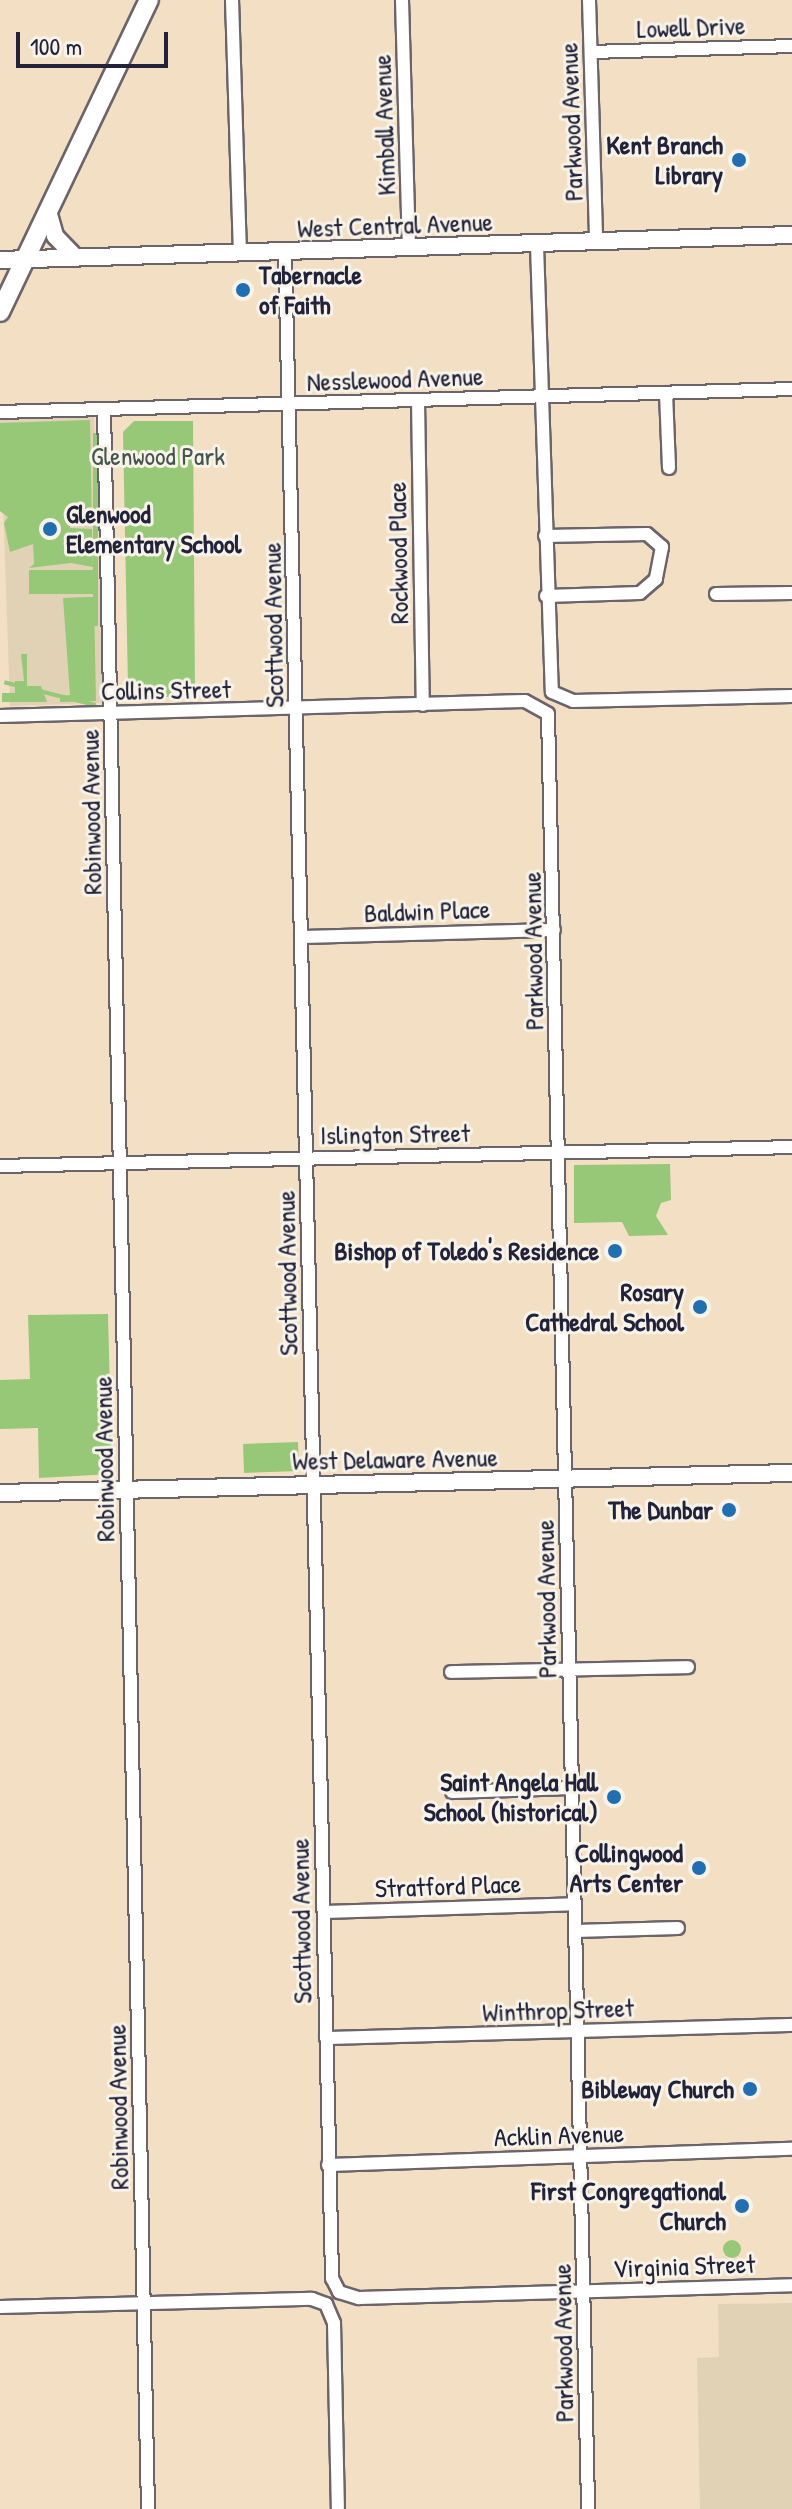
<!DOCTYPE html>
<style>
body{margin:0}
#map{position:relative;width:792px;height:2509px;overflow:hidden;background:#f3dfc3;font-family:"Patrick Hand",sans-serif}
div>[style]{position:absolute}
.built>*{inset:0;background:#e1d2b5;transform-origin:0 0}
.green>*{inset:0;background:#96c878;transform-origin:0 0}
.round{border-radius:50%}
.roads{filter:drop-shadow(2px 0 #6b646b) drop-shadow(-2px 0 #6b646b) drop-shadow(0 2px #6b646b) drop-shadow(0 -2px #6b646b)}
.street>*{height:12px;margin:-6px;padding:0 6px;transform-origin:6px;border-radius:6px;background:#fff}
.secondary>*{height:16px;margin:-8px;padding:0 8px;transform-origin:8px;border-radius:8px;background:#fff}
.primary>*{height:18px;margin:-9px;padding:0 9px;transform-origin:9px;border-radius:9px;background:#fff}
.dots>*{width:22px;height:22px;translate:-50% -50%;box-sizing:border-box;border:4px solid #f7f3e8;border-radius:50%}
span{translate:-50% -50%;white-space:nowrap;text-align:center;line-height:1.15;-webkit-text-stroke:6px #f7f3e8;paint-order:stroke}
.street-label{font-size:26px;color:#22223b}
.poi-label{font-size:26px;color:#22223b;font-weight:700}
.right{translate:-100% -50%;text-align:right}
.left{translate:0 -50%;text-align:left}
.park-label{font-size:26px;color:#45544d}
.scale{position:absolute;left:16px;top:32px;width:152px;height:36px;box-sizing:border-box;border:4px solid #22223b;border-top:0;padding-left:10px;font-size:24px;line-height:28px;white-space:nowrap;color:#22223b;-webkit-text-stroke:6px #f7f3e8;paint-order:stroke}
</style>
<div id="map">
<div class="built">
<i style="left:94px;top:415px;width:288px;height:94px;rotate:88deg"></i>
<i style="clip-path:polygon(792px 2303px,792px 2509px,700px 2509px,697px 2358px,719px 2357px,718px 2304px)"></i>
</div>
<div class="green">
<i style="clip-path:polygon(90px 420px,92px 523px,70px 523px,70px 528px,92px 529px,93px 567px,71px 563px,29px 568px,34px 564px,33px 544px,10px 552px,4px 523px,8px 517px,0 511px,0 423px)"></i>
<i style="clip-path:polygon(134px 421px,193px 421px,195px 697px,141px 697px,128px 686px,123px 432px)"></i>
<i style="left:93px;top:433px;width:5px;height:193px"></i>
<i style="left:93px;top:570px;width:24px;height:64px;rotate:90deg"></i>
<i style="clip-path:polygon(86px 597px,94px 597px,96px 701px,60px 702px,60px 696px,70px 695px,63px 598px)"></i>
<i style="clip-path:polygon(21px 654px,27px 654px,27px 686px,41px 686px,47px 702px,2px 702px,2px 693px,15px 693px,15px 681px,24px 681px)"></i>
<i style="left:96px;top:703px;width:4px;height:94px;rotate:104deg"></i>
<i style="clip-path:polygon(670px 1164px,671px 1200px,661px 1203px,656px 1216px,668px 1235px,629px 1236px,622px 1222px,574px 1223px,574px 1165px)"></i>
<i style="clip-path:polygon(108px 1314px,112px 1474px,39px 1478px,38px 1428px,0 1429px,0 1380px,30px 1379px,28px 1315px)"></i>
<i style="left:298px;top:1442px;width:29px;height:55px;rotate:88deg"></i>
<i class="round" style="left:723px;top:2240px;width:18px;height:18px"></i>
</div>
<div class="roads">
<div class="street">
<i style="left:232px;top:0;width:253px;rotate:88.2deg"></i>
<i style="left:402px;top:0;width:249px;rotate:88.4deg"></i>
<i style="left:589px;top:0;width:243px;rotate:88.3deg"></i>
<i style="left:591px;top:52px;width:201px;rotate:-1.7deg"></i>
<i style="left:537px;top:245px;width:447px;rotate:88.1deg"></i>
<i style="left:552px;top:692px;width:23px;rotate:23deg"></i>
<i style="left:573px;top:701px;width:219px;rotate:-1.3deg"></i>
<i style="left:285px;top:252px;width:2027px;rotate:88.67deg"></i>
<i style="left:332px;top:2278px;width:16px;rotate:63deg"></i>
<i style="left:339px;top:2292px;width:21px;rotate:17deg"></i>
<i style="left:359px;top:2298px;width:433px;rotate:-1.7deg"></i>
<i style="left:666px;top:393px;width:75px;rotate:87.7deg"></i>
<i style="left:418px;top:400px;width:305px;rotate:89.1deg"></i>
<i style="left:104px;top:409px;width:2100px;rotate:88.8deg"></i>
<i style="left:0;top:412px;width:792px;rotate:-1.66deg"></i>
<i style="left:545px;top:536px;width:102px;rotate:-1.1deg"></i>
<i style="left:647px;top:534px;width:20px;rotate:41deg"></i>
<i style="left:662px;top:547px;width:33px;rotate:101deg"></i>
<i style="left:656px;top:579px;width:21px;rotate:139deg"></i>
<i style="left:640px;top:593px;width:94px;rotate:178.2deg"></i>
<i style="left:716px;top:594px;width:76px;rotate:-0.8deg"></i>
<i style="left:0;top:716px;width:525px;rotate:-1.64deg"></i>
<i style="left:525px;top:701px;width:26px;rotate:29deg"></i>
<i style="left:548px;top:714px;width:1795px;rotate:88.72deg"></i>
<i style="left:301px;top:937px;width:253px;rotate:-1.6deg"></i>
<i style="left:0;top:1166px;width:792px;rotate:-1.37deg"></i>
<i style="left:451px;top:1672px;width:237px;rotate:-1.2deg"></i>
<i style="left:452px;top:1792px;width:120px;rotate:-1.9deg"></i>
<i style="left:324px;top:1912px;width:250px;rotate:-1.8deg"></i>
<i style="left:575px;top:1931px;width:103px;rotate:-1.7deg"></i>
<i style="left:326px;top:2038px;width:466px;rotate:-1.6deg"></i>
<i style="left:328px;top:2165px;width:464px;rotate:-2deg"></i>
<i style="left:0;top:2307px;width:312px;rotate:-1.5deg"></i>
<i style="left:312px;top:2299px;width:15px;rotate:20deg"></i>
<i style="left:326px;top:2304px;width:21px;rotate:67deg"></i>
<i style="left:334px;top:2323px;width:186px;rotate:88.8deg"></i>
</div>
<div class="secondary">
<i style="left:48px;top:211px;width:26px;rotate:74deg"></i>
<i style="left:55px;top:236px;width:30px;rotate:46deg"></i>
<i style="left:0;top:260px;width:792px;rotate:-1.81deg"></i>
<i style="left:0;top:1493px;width:792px;rotate:-1.45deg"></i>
</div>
<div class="primary">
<i style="left:0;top:312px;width:346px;rotate:-64.5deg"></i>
</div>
</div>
<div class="dots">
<i style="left:739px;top:160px;background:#1f6fb2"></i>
<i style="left:243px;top:290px;background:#1f6fb2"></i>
<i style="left:50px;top:529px;background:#1f6fb2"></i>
<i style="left:615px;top:1251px;background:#1f6fb2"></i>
<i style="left:700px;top:1307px;background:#1f6fb2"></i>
<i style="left:729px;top:1510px;background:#1f6fb2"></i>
<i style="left:614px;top:1797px;background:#1f6fb2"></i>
<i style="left:699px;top:1868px;background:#1f6fb2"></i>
<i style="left:750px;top:2089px;background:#1f6fb2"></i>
<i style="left:742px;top:2206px;background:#1f6fb2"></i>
</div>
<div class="street-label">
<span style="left:691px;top:27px;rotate:-2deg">Lowell Drive</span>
<span style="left:571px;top:122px;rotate:-92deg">Parkwood Avenue</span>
<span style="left:384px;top:125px;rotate:-92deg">Kimball Avenue</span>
<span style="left:395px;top:225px;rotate:-2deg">West Central Avenue</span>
<span style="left:395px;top:379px;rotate:-2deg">Nesslewood Avenue</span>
<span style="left:398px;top:553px;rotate:-91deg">Rockwood Place</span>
<span style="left:273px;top:625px;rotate:-91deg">Scottwood Avenue</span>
<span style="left:166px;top:690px;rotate:-1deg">Collins Street</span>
<span style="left:91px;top:812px;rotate:-91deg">Robinwood Avenue</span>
<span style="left:427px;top:911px;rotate:-2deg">Baldwin Place</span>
<span style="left:533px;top:951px;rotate:-91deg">Parkwood Avenue</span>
<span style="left:395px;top:1134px;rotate:-1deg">Islington Street</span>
<span style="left:287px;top:1273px;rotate:-91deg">Scottwood Avenue</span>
<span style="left:104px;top:1459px;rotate:-91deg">Robinwood Avenue</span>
<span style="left:395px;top:1459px;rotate:-1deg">West Delaware Avenue</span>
<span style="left:546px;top:1599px;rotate:-91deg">Parkwood Avenue</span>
<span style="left:448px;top:1886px;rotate:-2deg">Stratford Place</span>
<span style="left:301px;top:1921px;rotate:-91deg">Scottwood Avenue</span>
<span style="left:558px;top:2010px;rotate:-2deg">Winthrop Street</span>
<span style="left:118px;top:2107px;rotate:-91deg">Robinwood Avenue</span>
<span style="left:559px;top:2135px;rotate:-2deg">Acklin Avenue</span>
<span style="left:684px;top:2266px;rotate:-2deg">Virginia Street</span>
<span style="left:563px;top:2343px;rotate:-91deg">Parkwood Avenue</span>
</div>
<div class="poi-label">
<span class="right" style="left:723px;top:160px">Kent Branch<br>Library</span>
<span class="left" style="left:259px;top:290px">Tabernacle<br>of Faith</span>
<span class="left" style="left:66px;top:529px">Glenwood<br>Elementary School</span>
<span class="right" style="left:599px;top:1251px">Bishop of Toledo's Residence</span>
<span class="right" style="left:684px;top:1307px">Rosary<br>Cathedral School</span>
<span class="right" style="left:713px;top:1510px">The Dunbar</span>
<span class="right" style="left:598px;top:1797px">Saint Angela Hall<br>School (historical)</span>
<span class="right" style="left:683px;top:1868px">Collingwood<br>Arts Center</span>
<span class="right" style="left:734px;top:2089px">Bibleway Church</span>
<span class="right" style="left:726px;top:2206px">First Congregational<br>Church</span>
</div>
<div class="park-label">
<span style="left:158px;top:456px">Glenwood Park</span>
</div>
<div class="scale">100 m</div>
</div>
